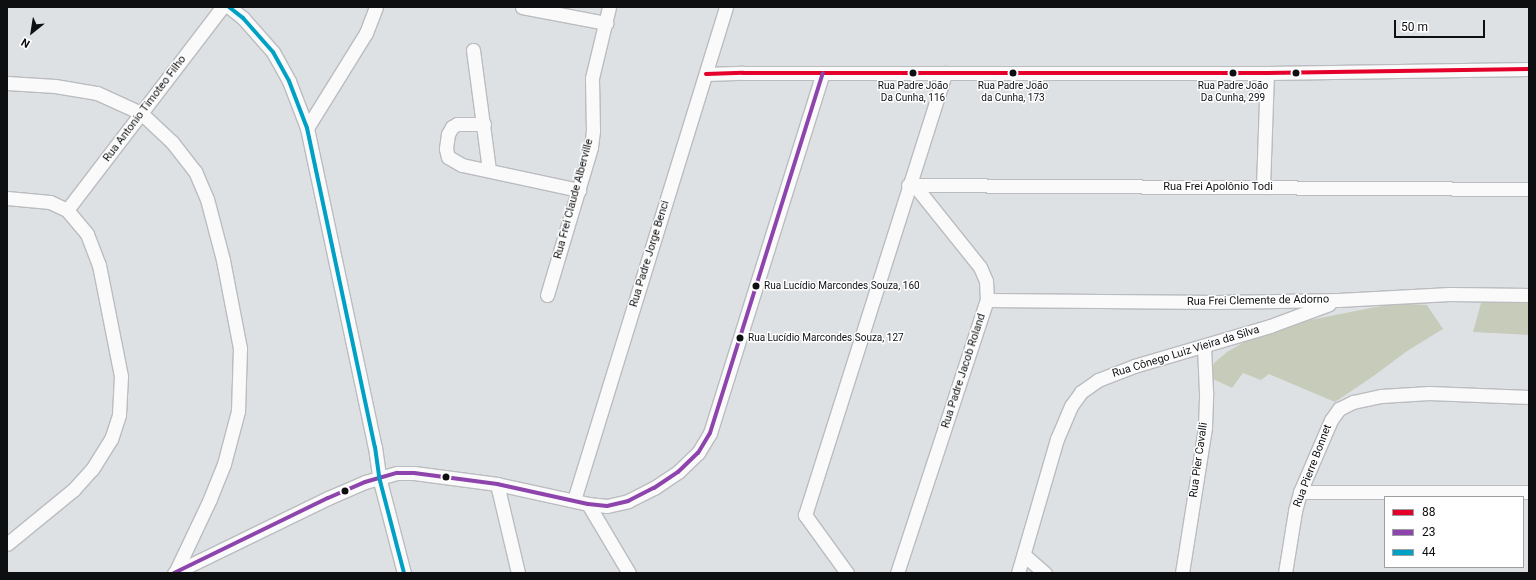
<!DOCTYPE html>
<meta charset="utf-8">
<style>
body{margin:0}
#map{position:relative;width:1536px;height:580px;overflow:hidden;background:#dee1e4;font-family:Roboto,sans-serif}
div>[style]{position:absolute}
.green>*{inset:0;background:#c7cbb9}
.roads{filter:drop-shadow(1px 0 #babcbf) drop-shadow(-1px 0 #babcbf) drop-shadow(0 1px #babcbf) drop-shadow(0 -1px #babcbf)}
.minor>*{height:13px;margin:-6.5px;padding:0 6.5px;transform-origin:6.5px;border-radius:6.5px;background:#fafafb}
.bus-1>*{height:4px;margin:-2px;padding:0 2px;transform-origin:2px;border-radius:2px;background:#e4002b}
.bus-2>*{height:4px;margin:-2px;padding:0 2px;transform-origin:2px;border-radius:2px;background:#8e44ad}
.bus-3>*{height:4px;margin:-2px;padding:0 2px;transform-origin:2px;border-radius:2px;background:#01a1c5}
.dots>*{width:11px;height:11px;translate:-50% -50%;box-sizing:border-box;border:2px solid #fff;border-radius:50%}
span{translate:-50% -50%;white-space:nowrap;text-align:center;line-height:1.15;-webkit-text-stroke:3px #fff;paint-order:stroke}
.bus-label{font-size:10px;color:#0d0f11}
.left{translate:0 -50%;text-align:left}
.street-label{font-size:11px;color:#0d0f11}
.frame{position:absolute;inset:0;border:8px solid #0d0f11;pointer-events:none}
.legend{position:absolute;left:1384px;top:496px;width:140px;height:72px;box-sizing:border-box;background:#fff;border:1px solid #9e9fa0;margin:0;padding:5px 7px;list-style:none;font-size:12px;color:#0d0f11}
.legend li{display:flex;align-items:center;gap:8px;height:20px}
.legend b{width:20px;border:1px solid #9e9fa0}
.north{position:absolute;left:12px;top:12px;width:40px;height:40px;-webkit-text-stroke:3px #fff;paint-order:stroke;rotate:210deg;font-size:11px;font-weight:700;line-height:16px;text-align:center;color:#0d0f11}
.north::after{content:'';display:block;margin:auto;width:14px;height:18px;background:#0d0f11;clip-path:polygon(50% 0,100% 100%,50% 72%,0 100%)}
.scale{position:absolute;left:1394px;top:20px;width:91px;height:18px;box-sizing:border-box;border:2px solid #0d0f11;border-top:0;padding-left:5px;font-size:12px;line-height:14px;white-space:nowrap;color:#0d0f11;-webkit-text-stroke:3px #fff;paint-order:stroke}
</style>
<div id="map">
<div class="green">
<i style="clip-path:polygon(1396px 303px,1427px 305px,1443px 329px,1407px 351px,1375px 375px,1335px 402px,1269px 374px,1261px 380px,1243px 373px,1232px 388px,1209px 377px,1214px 363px,1227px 352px,1246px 341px,1290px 324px)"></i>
<i style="clip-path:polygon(1481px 303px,1529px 303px,1529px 335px,1473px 332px)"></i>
</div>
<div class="roads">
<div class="minor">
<i style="left:229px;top:7px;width:18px;rotate:38deg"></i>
<i style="left:243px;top:18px;width:45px;rotate:48.6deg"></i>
<i style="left:273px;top:52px;width:33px;rotate:61deg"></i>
<i style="left:289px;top:81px;width:50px;rotate:69deg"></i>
<i style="left:307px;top:128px;width:326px;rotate:78deg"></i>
<i style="left:375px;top:447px;width:30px;rotate:82deg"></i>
<i style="left:379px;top:477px;width:99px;rotate:75.4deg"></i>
<i style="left:522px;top:7px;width:86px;rotate:10.8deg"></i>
<i style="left:473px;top:50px;width:121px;rotate:82.4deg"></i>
<i style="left:706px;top:74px;width:37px;rotate:-2deg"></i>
<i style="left:743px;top:73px;width:524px"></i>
<i style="left:1267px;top:73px;width:262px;rotate:-0.9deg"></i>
<i style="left:7px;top:83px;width:48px;rotate:3.6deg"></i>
<i style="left:55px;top:86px;width:43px;rotate:9.5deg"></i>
<i style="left:97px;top:93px;width:48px;rotate:24.4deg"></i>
<i style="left:141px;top:113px;width:42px;rotate:43.1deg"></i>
<i style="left:172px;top:142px;width:37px;rotate:52deg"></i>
<i style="left:195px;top:171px;width:30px;rotate:67deg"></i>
<i style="left:207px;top:199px;width:63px;rotate:75.3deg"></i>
<i style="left:223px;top:260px;width:90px;rotate:79.1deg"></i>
<i style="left:240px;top:348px;width:63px;rotate:91.8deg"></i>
<i style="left:238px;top:411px;width:55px;rotate:104.8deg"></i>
<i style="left:224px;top:464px;width:38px;rotate:112deg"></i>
<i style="left:210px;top:499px;width:82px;rotate:115.3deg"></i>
<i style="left:484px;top:124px;width:27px;rotate:180deg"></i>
<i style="left:457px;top:124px;width:6px;rotate:149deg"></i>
<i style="left:452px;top:127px;width:8px;rotate:120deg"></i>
<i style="left:448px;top:134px;width:15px;rotate:98deg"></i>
<i style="left:446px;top:149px;width:8px;rotate:76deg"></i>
<i style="left:448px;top:157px;width:16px;rotate:30deg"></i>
<i style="left:462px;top:165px;width:120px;rotate:12.1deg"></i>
<i style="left:307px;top:128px;width:112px;rotate:-58.2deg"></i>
<i style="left:366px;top:33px;width:28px;rotate:-69deg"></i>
<i style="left:908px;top:185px;width:621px;rotate:0.37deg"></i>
<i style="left:1263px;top:187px;width:114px;rotate:-88deg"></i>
<i style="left:7px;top:198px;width:43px;rotate:5.3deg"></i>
<i style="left:50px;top:202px;width:19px;rotate:25deg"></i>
<i style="left:67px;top:210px;width:31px;rotate:50deg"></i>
<i style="left:87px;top:234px;width:33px;rotate:69deg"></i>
<i style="left:99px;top:265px;width:113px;rotate:78.8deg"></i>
<i style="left:121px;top:376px;width:39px;rotate:93deg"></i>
<i style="left:119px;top:415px;width:25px;rotate:108deg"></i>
<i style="left:111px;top:439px;width:36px;rotate:122deg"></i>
<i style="left:92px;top:469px;width:28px;rotate:132deg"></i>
<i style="left:73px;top:490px;width:85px;rotate:140.7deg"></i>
<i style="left:67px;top:210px;width:255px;rotate:-52.6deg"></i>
<i style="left:547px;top:295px;width:154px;rotate:-73.4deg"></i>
<i style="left:591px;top:147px;width:16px;rotate:-83deg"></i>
<i style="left:593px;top:131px;width:53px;rotate:-91.1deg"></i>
<i style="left:592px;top:78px;width:73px;rotate:-76.5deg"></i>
<i style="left:987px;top:300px;width:229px;rotate:0.5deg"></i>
<i style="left:1216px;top:302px;width:122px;rotate:-0.9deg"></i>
<i style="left:1338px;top:300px;width:112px;rotate:-3.1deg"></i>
<i style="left:1450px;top:294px;width:79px;rotate:0.7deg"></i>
<i style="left:497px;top:484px;width:91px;rotate:76.7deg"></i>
<i style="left:1300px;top:492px;width:229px"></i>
<i style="left:574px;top:500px;width:516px;rotate:-72.86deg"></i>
<i style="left:588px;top:504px;width:80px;rotate:59.3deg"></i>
<i style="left:1024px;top:555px;width:28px;rotate:41deg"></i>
<i style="left:174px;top:573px;width:171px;rotate:-26deg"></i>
<i style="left:328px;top:498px;width:40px;rotate:-23.4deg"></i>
<i style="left:365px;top:482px;width:33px;rotate:-16deg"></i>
<i style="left:397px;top:473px;width:17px"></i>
<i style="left:414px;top:473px;width:84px;rotate:7.5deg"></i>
<i style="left:497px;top:484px;width:93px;rotate:12.4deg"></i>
<i style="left:588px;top:504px;width:19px;rotate:6deg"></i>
<i style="left:607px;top:506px;width:22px;rotate:-13deg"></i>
<i style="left:628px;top:501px;width:29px;rotate:-27deg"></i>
<i style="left:654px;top:488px;width:29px;rotate:-34deg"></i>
<i style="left:678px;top:472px;width:28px;rotate:-44deg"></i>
<i style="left:698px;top:453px;width:23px;rotate:-59deg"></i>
<i style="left:710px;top:433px;width:377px;rotate:-72.6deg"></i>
<i style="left:847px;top:573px;width:72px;rotate:-125.9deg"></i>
<i style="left:805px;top:515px;width:464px;rotate:-72.4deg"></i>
<i style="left:897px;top:573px;width:287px;rotate:-71.8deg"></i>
<i style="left:987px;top:300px;width:19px;rotate:-93deg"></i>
<i style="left:986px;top:281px;width:15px;rotate:-113deg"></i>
<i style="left:980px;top:267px;width:104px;rotate:-128.7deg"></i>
<i style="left:1018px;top:573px;width:140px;rotate:-73.8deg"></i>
<i style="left:1057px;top:439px;width:36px;rotate:-67deg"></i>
<i style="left:1071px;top:406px;width:17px;rotate:-54deg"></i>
<i style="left:1081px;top:392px;width:21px;rotate:-35deg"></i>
<i style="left:1098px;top:380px;width:39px;rotate:-21deg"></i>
<i style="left:1134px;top:366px;width:142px;rotate:-16.4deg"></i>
<i style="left:1270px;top:326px;width:63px;rotate:-20.4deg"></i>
<i style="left:1182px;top:573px;width:148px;rotate:-81deg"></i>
<i style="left:1205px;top:427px;width:35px;rotate:-88deg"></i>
<i style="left:1206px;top:392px;width:46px;rotate:-92.5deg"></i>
<i style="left:1285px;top:573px;width:63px;rotate:-80.8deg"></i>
<i style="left:1295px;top:511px;width:20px;rotate:-75deg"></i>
<i style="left:1300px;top:492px;width:78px;rotate:-66.7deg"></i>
<i style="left:1331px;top:420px;width:14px;rotate:-54deg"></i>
<i style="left:1339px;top:409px;width:16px;rotate:-27deg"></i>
<i style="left:1353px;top:402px;width:29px;rotate:-12deg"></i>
<i style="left:1381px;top:396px;width:48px;rotate:-3.6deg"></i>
<i style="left:1429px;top:393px;width:100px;rotate:2.3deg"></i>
</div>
</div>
<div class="bus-1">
<i style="left:706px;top:74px;width:37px;rotate:-2deg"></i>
<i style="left:743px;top:73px;width:524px"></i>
<i style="left:1267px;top:73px;width:262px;rotate:-0.9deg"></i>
</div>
<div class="bus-2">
<i style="left:174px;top:573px;width:171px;rotate:-26deg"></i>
<i style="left:328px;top:498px;width:40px;rotate:-23.4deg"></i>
<i style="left:365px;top:482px;width:33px;rotate:-16deg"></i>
<i style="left:397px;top:473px;width:17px"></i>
<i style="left:414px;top:473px;width:84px;rotate:7.5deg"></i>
<i style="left:497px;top:484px;width:93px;rotate:12.4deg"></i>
<i style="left:588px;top:504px;width:19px;rotate:6deg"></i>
<i style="left:607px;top:506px;width:22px;rotate:-13deg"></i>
<i style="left:628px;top:501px;width:29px;rotate:-27deg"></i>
<i style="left:654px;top:488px;width:29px;rotate:-34deg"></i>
<i style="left:678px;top:472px;width:28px;rotate:-44deg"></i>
<i style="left:698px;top:453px;width:23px;rotate:-59deg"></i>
<i style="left:710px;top:433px;width:377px;rotate:-72.6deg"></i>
</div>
<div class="bus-3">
<i style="left:229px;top:7px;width:18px;rotate:38deg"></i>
<i style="left:243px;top:18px;width:45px;rotate:48.6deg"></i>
<i style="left:273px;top:52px;width:33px;rotate:61deg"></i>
<i style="left:289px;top:81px;width:50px;rotate:69deg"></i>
<i style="left:307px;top:128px;width:326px;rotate:78deg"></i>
<i style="left:375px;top:447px;width:30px;rotate:82deg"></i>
<i style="left:379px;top:477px;width:99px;rotate:75.4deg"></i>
</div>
<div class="dots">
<i style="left:913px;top:73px;background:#0d0f11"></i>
<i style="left:1013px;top:73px;background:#0d0f11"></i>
<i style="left:1233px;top:73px;background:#0d0f11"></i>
<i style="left:1296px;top:73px;background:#0d0f11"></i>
<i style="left:756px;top:286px;background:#0d0f11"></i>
<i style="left:740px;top:338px;background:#0d0f11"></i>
<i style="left:446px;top:477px;background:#0d0f11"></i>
<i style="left:345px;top:491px;background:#0d0f11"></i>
</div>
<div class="bus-label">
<span style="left:913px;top:91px">Rua Padre João<br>Da Cunha, 116</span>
<span style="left:1013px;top:91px">Rua Padre João<br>da Cunha, 173</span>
<span style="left:1233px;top:91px">Rua Padre João<br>Da Cunha, 299</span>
<span class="left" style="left:764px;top:286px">Rua Lucídio Marcondes Souza, 160</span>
<span class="left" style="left:748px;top:338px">Rua Lucídio Marcondes Souza, 127</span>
</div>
<div class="street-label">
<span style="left:145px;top:109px;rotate:-53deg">Rua Antonio Timoteo Filho</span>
<span style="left:1218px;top:187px">Rua Frei Apolônio Todi</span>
<span style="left:574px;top:199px;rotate:-75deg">Rua Frei Claude Alberville</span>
<span style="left:650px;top:254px;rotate:-73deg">Rua Padre Jorge Benci</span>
<span style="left:1258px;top:301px;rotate:-1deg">Rua Frei Clemente de Adorno</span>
<span style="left:1186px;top:352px;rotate:-17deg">Rua Cônego Luiz Vieira da Silva</span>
<span style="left:964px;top:371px;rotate:-72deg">Rua Padre Jacob Roland</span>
<span style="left:1199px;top:460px;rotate:-82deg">Rua Pier Cavalli</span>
<span style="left:1313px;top:466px;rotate:-69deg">Rua Pierre Bonnet</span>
</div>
<div class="frame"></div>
<ul class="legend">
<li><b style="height:5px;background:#e4002b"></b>88</li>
<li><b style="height:5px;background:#8e44ad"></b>23</li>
<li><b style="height:5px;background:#01a1c5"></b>44</li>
</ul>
<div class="north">N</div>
<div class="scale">50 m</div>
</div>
